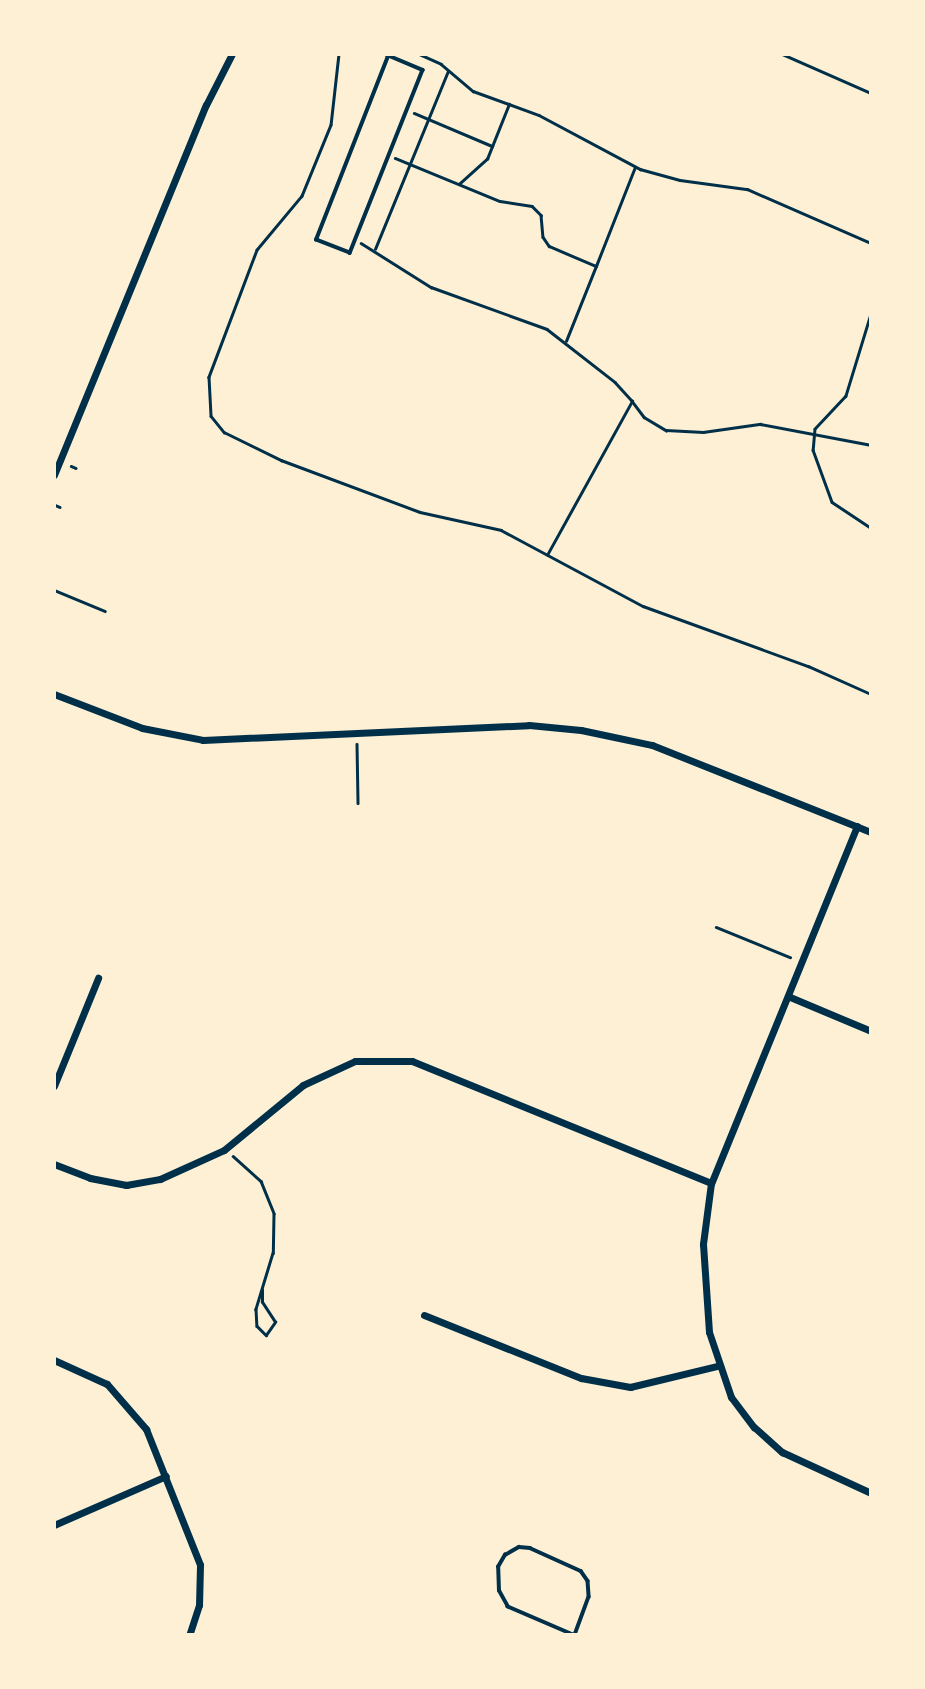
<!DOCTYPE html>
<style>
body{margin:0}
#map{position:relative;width:925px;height:1689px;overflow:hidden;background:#fdf0d5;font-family:"Roboto Condensed",sans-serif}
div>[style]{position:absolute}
.path>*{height:2.5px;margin:-1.25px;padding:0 1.25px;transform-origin:1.25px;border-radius:1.25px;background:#003049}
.service>*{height:3.5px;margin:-1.75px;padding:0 1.75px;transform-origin:1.75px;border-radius:1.75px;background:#003049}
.minor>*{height:7px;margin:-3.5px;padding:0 3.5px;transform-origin:3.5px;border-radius:3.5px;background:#003049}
span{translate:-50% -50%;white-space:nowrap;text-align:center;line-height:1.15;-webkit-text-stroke:6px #fdf0d5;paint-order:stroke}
.frame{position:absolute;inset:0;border:56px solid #fdf0d5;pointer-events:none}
</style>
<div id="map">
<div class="path">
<i style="left:339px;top:54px;width:71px;rotate:96.4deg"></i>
<i style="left:331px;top:125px;width:77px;rotate:112.2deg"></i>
<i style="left:302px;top:196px;width:70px;rotate:129.8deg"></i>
<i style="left:257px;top:250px;width:136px;rotate:110.7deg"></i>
<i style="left:209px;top:377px;width:39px;rotate:87deg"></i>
<i style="left:211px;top:416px;width:21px;rotate:51deg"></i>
<i style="left:224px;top:432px;width:64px;rotate:26.2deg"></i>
<i style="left:281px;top:460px;width:148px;rotate:20.5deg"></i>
<i style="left:420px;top:512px;width:83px;rotate:12.5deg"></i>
<i style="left:501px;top:530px;width:161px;rotate:28.2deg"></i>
<i style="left:643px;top:606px;width:176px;rotate:20deg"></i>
<i style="left:808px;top:666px;width:69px;rotate:24deg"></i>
<i style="left:419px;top:54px;width:24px;rotate:24deg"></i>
<i style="left:441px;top:64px;width:42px;rotate:40.2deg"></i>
<i style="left:473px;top:91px;width:70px;rotate:20deg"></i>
<i style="left:539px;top:115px;width:115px;rotate:28.1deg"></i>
<i style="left:640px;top:169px;width:41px;rotate:15.4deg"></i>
<i style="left:680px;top:180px;width:68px;rotate:7.7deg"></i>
<i style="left:747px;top:189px;width:135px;rotate:23.5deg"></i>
<i style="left:782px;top:54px;width:97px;rotate:23.7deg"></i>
<i style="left:414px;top:113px;width:85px;rotate:22.9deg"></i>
<i style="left:395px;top:158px;width:113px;rotate:22.3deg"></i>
<i style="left:500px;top:201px;width:32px;rotate:9deg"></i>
<i style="left:532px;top:206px;width:13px;rotate:45deg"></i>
<i style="left:541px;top:215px;width:22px;rotate:85deg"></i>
<i style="left:543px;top:237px;width:11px;rotate:56deg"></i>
<i style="left:549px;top:246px;width:51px;rotate:23.1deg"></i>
<i style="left:596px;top:266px;width:106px;rotate:-68.5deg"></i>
<i style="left:459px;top:184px;width:38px;rotate:-42deg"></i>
<i style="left:487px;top:159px;width:59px;rotate:-68.2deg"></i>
<i style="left:361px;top:243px;width:83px;rotate:32.2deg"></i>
<i style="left:431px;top:287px;width:123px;rotate:19.9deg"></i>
<i style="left:547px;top:329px;width:86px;rotate:37.9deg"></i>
<i style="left:615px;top:382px;width:25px;rotate:48deg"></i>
<i style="left:375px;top:249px;width:192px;rotate:-67.7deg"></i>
<i style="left:871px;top:314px;width:86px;rotate:107deg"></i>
<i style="left:846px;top:396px;width:45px;rotate:133.2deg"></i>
<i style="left:815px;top:429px;width:21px;rotate:95deg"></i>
<i style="left:813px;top:450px;width:55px;rotate:69.9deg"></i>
<i style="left:832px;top:502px;width:47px;rotate:33.7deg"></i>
<i style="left:566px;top:341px;width:81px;rotate:-68.2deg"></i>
<i style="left:71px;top:466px;width:5px;rotate:22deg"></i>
<i style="left:55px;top:505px;width:5px;rotate:22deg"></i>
<i style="left:547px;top:555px;width:176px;rotate:-61.1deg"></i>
<i style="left:632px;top:401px;width:20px;rotate:53deg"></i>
<i style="left:644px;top:417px;width:26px;rotate:31deg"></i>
<i style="left:666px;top:430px;width:37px;rotate:3deg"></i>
<i style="left:703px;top:432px;width:58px;rotate:-8deg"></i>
<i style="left:760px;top:424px;width:113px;rotate:10.7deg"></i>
<i style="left:54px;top:590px;width:55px;rotate:22.4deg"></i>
<i style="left:357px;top:744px;width:59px;rotate:89deg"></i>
<i style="left:716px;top:927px;width:80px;rotate:22.1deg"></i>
<i style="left:233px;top:1156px;width:38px;rotate:42deg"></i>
<i style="left:261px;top:1181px;width:35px;rotate:68deg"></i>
<i style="left:274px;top:1214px;width:39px;rotate:91deg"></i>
<i style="left:273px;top:1253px;width:59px;rotate:106.9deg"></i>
<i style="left:256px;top:1309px;width:17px;rotate:87deg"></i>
<i style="left:257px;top:1326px;width:13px;rotate:45deg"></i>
<i style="left:266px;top:1335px;width:16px;rotate:-55deg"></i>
<i style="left:275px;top:1322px;width:24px;rotate:-123deg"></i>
<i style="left:262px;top:1302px;width:12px;rotate:-90deg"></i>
</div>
<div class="service">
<i style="left:385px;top:54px;width:41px;rotate:22.8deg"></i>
<i style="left:423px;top:70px;width:197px;rotate:111.7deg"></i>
<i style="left:350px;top:253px;width:36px;rotate:-159deg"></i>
<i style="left:316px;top:240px;width:198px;rotate:-68.6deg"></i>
<i style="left:573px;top:1635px;width:71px;rotate:-156.7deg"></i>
<i style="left:508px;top:1607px;width:18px;rotate:-119deg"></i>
<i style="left:499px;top:1591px;width:24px;rotate:-92deg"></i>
<i style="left:498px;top:1567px;width:14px;rotate:-60deg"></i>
<i style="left:505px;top:1555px;width:16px;rotate:-30deg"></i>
<i style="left:519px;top:1547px;width:11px;rotate:5deg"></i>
<i style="left:530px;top:1548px;width:56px;rotate:24.3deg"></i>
<i style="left:581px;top:1571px;width:12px;rotate:55deg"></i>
<i style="left:588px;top:1581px;width:16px;rotate:86deg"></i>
<i style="left:589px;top:1597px;width:40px;rotate:110.2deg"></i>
</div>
<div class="minor">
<i style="left:54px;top:475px;width:400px;rotate:-67.7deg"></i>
<i style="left:206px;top:105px;width:57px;rotate:-63deg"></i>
<i style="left:54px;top:694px;width:94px;rotate:21.1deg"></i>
<i style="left:142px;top:728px;width:62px;rotate:11.1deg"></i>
<i style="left:203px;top:740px;width:326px;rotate:-2.6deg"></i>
<i style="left:529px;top:725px;width:52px;rotate:5.5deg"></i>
<i style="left:581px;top:730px;width:73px;rotate:11.9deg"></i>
<i style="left:652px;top:745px;width:236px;rotate:21.7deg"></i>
<i style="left:857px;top:826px;width:386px;rotate:112.2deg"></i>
<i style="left:711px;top:1183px;width:62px;rotate:97.5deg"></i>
<i style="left:703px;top:1244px;width:88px;rotate:86.1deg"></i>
<i style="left:709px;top:1332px;width:69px;rotate:71.3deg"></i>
<i style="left:731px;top:1397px;width:38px;rotate:53deg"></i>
<i style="left:754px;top:1427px;width:38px;rotate:42deg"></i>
<i style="left:782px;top:1452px;width:98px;rotate:24.7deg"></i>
<i style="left:790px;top:997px;width:88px;rotate:22.8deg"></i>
<i style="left:54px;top:1086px;width:117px;rotate:-67.8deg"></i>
<i style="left:54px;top:1164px;width:39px;rotate:21deg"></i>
<i style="left:90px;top:1178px;width:37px;rotate:11deg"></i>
<i style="left:126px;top:1185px;width:35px;rotate:-10deg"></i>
<i style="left:160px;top:1179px;width:70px;rotate:-24.4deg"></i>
<i style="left:224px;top:1150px;width:102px;rotate:-39.4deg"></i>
<i style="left:303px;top:1085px;width:57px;rotate:-24.8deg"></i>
<i style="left:355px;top:1061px;width:57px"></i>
<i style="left:412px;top:1061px;width:323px;rotate:22.2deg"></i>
<i style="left:424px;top:1315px;width:169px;rotate:21.9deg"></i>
<i style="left:581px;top:1378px;width:50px;rotate:10.4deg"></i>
<i style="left:630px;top:1387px;width:89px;rotate:-13.6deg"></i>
<i style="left:54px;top:1360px;width:58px;rotate:24.4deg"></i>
<i style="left:107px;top:1384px;width:60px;rotate:49.1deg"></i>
<i style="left:146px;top:1429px;width:146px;rotate:68.3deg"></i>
<i style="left:200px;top:1565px;width:40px;rotate:91.4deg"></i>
<i style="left:199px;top:1605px;width:32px;rotate:108deg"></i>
<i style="left:54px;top:1525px;width:122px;rotate:-23.6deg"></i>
</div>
<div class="frame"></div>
</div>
